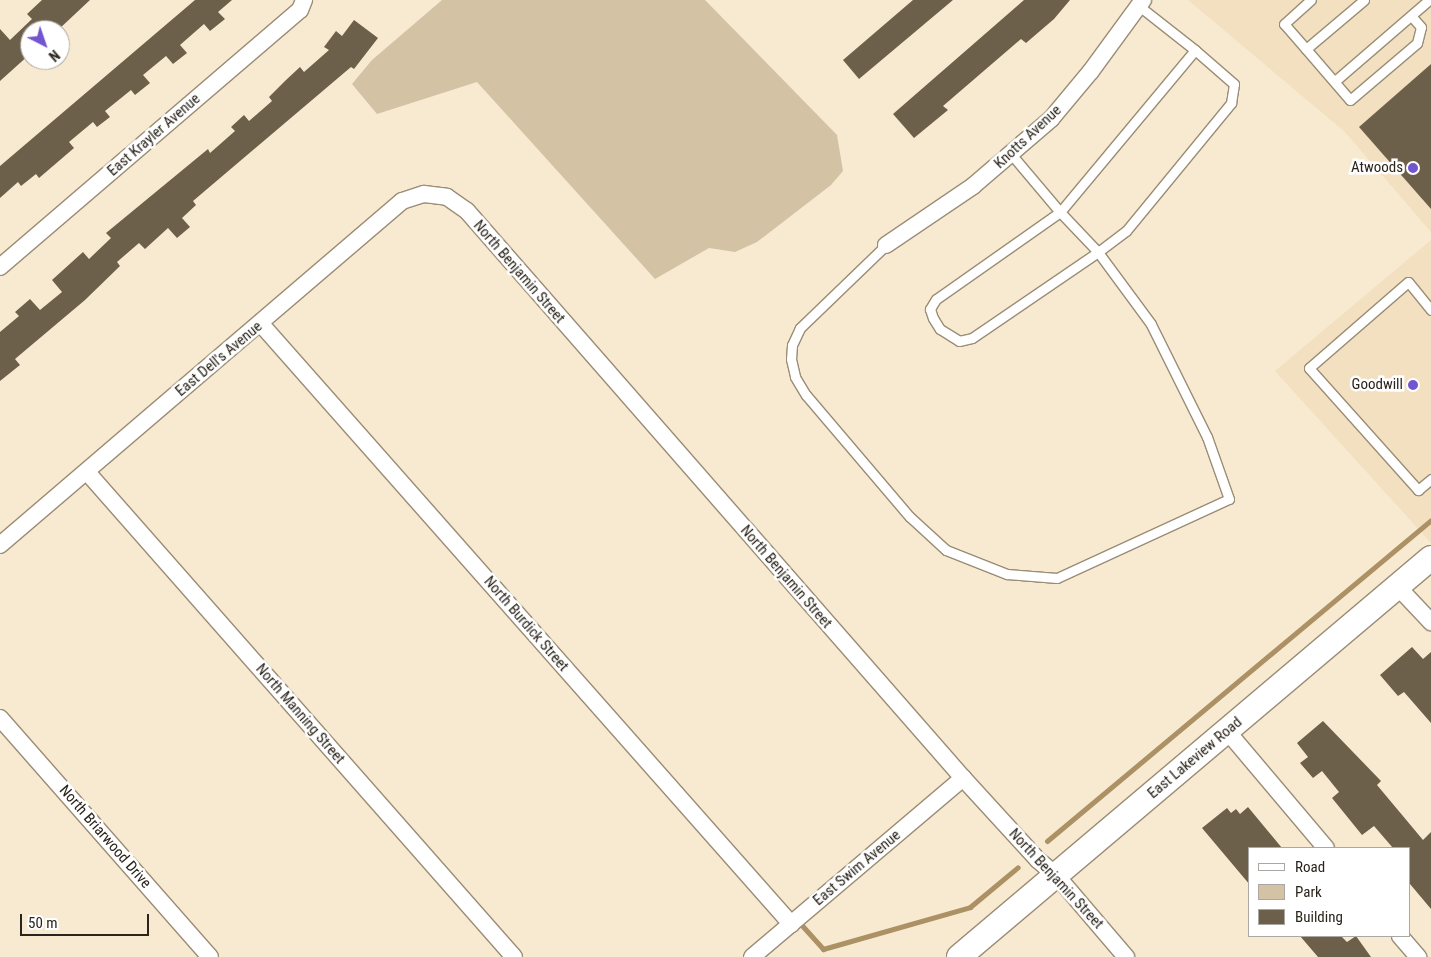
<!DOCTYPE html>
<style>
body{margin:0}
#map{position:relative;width:1431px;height:957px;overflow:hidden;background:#f8e9d1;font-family:"Roboto Condensed",sans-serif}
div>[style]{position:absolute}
.built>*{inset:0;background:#f3e0c1}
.green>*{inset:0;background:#d4c2a5}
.stream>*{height:5px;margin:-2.5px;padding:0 2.5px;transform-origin:2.5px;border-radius:2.5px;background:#ab9164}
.building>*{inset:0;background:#6d604b}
.roads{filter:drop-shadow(1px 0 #9a8d76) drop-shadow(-1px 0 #9a8d76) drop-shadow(0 1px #9a8d76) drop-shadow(0 -1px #9a8d76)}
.lane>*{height:9px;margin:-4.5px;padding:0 4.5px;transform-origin:4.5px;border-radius:4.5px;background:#fff}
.street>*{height:16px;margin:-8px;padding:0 8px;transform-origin:8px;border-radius:8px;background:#fff}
.secondary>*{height:24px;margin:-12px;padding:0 12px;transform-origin:12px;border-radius:12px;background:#fff}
.dots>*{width:14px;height:14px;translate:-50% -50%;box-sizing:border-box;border:2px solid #fff;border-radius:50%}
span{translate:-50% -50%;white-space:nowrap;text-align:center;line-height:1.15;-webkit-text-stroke:5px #fff;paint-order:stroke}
.street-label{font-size:15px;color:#2a241b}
.poi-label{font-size:15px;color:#2a241b}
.right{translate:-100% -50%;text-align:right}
.legend{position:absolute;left:1248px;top:847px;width:162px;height:90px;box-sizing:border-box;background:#fff;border:1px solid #aaa7a4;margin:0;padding:6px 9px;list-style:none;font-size:15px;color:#2a241b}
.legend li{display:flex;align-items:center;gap:10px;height:25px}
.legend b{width:25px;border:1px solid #aaa7a4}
.north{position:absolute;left:20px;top:20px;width:50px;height:50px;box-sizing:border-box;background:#fff;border:1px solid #aaa7a4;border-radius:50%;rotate:139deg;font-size:14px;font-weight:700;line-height:20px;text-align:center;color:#2a241b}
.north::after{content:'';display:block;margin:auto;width:18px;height:22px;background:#7355cf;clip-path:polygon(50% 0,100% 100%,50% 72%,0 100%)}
.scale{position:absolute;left:20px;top:914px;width:129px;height:22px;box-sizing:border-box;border:2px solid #2a241b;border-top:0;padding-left:6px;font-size:15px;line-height:18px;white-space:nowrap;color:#2a241b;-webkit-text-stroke:4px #fff;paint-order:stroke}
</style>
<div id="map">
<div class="built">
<i style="clip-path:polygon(1188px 0,1431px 0,1431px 232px,1345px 132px)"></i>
<i style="clip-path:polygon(1431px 240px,1431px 543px,1275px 371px)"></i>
</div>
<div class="green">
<i style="clip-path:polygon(442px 0,705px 0,837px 135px,843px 171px,831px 185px,757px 242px,735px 252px,709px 248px,655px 279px,477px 82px,377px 114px,352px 84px,372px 60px)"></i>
</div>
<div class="stream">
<i style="left:1047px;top:841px;width:500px;rotate:-39.89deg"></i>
<i style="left:798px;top:921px;width:38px;rotate:48deg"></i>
<i style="left:823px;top:949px;width:153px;rotate:-15.9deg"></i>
<i style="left:970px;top:907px;width:62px;rotate:-39.8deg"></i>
</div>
<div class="building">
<i style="clip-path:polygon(42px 0,90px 0,58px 30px,30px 30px,30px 54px,0 81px,0 29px,10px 40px,32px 19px,27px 14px)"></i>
<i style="clip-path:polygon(195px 0,232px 0,218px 12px,225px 19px,210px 31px,204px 24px,180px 45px,187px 53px,173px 64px,166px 56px,143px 75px,150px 83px,135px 95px,131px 90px,105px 111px,110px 117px,97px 127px,93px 122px,69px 142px,74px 148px,39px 178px,36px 174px,21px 186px,18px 182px,0 198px,0 166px)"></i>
<i style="clip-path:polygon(913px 0,953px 0,859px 79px,843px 60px)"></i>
<i style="clip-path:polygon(1024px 0,1070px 0,1054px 19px,1026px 43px,1021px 39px,943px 106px,948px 110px,914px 138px,893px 114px)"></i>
<i style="clip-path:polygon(354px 20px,378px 38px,354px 69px,351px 67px,193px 201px,196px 205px,182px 218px,190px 227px,177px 238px,168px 228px,145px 249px,139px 243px,117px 262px,120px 266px,85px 300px,15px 359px,20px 365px,0 381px,0 332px,19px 316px,15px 312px,30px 299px,40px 310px,62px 292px,52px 280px,83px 252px,89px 259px,111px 238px,106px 233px,208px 149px,210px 153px,235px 131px,231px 127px,244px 115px,249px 121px,272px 101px,269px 97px,286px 80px,300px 67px,304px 72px,329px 50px,324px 47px,336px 31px,342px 36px)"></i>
<i style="clip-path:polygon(1431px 64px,1431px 209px,1359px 127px)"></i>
<i style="clip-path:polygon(1412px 647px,1423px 659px,1431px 652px,1431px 723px,1404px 692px,1398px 696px,1380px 675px)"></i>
<i style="clip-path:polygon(1323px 721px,1381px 781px,1377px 785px,1423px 840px,1431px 832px,1431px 909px,1410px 884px,1410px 848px,1393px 848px,1374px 826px,1362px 835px,1332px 798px,1339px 792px,1322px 771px,1313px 778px,1300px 763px,1308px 757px,1297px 743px)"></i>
<i style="clip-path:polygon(1248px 807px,1282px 848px,1250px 848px,1250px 885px,1202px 828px,1227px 808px,1231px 813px,1236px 809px,1240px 814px)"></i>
<i style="clip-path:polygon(1300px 936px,1341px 936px,1347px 942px,1356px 936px,1371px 957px,1318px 957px)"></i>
</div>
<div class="roads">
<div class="lane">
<i style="left:1364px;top:0;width:76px;rotate:139.8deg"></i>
<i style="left:1306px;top:49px;width:67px;rotate:49.2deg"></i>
<i style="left:1350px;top:100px;width:88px;rotate:-40.4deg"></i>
<i style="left:1417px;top:43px;width:16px;rotate:-76deg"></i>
<i style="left:1421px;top:27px;width:15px;rotate:-132deg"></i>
<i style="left:1139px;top:6px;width:71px;rotate:38.2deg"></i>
<i style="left:1306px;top:49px;width:33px;rotate:-131deg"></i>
<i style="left:1284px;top:24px;width:36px;rotate:-42deg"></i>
<i style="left:1335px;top:81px;width:124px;rotate:-40.8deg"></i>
<i style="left:886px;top:245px;width:120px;rotate:136deg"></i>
<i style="left:800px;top:328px;width:19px;rotate:115deg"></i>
<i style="left:792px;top:345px;width:14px;rotate:94deg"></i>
<i style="left:791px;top:359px;width:18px;rotate:77deg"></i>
<i style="left:795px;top:377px;width:21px;rotate:59deg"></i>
<i style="left:806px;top:395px;width:160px;rotate:49.6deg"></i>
<i style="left:910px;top:517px;width:49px;rotate:42.5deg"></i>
<i style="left:946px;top:550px;width:66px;rotate:21.5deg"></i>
<i style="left:1007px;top:574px;width:50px;rotate:4.6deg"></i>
<i style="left:1057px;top:578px;width:189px;rotate:-24.7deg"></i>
<i style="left:1229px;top:499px;width:66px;rotate:-109.5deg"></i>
<i style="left:1207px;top:437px;width:126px;rotate:-116.4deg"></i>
<i style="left:1151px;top:324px;width:89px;rotate:-126.4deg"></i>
<i style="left:1098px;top:252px;width:35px;rotate:-37deg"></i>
<i style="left:1126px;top:231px;width:166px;rotate:-50.6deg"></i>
<i style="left:1231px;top:103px;width:19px;rotate:-81deg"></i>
<i style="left:1234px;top:84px;width:52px;rotate:-138.9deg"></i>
<i style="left:1195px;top:50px;width:211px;rotate:129.8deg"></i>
<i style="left:1060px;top:212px;width:151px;rotate:144.9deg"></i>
<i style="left:936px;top:299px;width:12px;rotate:121deg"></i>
<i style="left:930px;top:309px;width:9px;rotate:72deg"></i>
<i style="left:933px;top:318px;width:13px;rotate:58deg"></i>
<i style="left:940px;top:329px;width:22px;rotate:32deg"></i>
<i style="left:959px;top:341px;width:13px;rotate:-13deg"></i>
<i style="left:972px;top:338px;width:153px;rotate:-34.3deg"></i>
<i style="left:1098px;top:252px;width:55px;rotate:-133.5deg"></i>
<i style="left:1060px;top:212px;width:76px;rotate:-130.2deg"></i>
<i style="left:1431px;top:310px;width:36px;rotate:-129deg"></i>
<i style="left:1408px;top:282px;width:131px;rotate:139deg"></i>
<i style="left:1309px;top:368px;width:164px;rotate:48.2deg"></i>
<i style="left:1418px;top:490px;width:17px;rotate:-40deg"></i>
</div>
<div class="street">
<i style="left:886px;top:245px;width:105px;rotate:-34.1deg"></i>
<i style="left:973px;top:186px;width:103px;rotate:-40.7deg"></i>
<i style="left:1051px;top:119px;width:62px;rotate:-50.2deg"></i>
<i style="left:1091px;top:71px;width:88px;rotate:-53.8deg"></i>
<i style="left:0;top:267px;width:395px;rotate:-40.6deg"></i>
<i style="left:300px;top:10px;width:11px;rotate:-68deg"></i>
<i style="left:261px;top:324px;width:801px;rotate:48.54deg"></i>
<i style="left:87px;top:472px;width:646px;rotate:48.64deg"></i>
<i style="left:0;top:545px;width:529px;rotate:-40.55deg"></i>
<i style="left:402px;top:201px;width:23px;rotate:-18deg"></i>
<i style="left:424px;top:194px;width:23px;rotate:7deg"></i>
<i style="left:447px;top:197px;width:24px;rotate:35deg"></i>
<i style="left:467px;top:211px;width:753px;rotate:48.82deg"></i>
<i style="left:963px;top:778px;width:111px;rotate:47.6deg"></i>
<i style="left:1038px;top:860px;width:23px;rotate:40deg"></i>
<i style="left:1056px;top:875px;width:108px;rotate:49.5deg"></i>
<i style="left:1397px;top:586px;width:50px;rotate:46.6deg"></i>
<i style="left:0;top:718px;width:318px;rotate:48.7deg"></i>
<i style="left:1227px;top:731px;width:153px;rotate:49.8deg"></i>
<i style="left:1400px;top:936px;width:28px;rotate:49deg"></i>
<i style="left:752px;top:957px;width:277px;rotate:-40.3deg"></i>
</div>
<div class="secondary">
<i style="left:959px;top:957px;width:618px;rotate:-40.21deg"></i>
</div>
</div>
<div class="dots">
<i style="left:1413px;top:168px;background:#7355cf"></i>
<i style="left:1413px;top:385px;background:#7355cf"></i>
</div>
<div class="street-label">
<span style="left:154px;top:135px;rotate:-41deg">East Krayler Avenue</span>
<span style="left:1028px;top:137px;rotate:-43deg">Knotts Avenue</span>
<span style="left:519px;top:272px;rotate:49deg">North Benjamin Street</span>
<span style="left:219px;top:359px;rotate:-40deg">East Dell's Avenue</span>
<span style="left:786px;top:577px;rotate:49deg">North Benjamin Street</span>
<span style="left:526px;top:624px;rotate:49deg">North Burdick Street</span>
<span style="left:300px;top:714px;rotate:49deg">North Manning Street</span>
<span style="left:1195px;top:758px;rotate:-40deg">East Lakeview Road</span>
<span style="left:105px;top:837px;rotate:49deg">North Briarwood Drive</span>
<span style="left:857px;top:868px;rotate:-40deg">East Swim Avenue</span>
<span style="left:1056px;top:879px;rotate:47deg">North Benjamin Street</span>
</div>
<div class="poi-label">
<span class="right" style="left:1403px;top:168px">Atwoods</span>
<span class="right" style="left:1403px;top:385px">Goodwill</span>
</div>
<ul class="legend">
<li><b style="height:6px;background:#fff"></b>Road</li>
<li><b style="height:14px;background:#d4c2a5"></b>Park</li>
<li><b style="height:14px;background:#6d604b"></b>Building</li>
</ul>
<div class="north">N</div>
<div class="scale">50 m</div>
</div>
